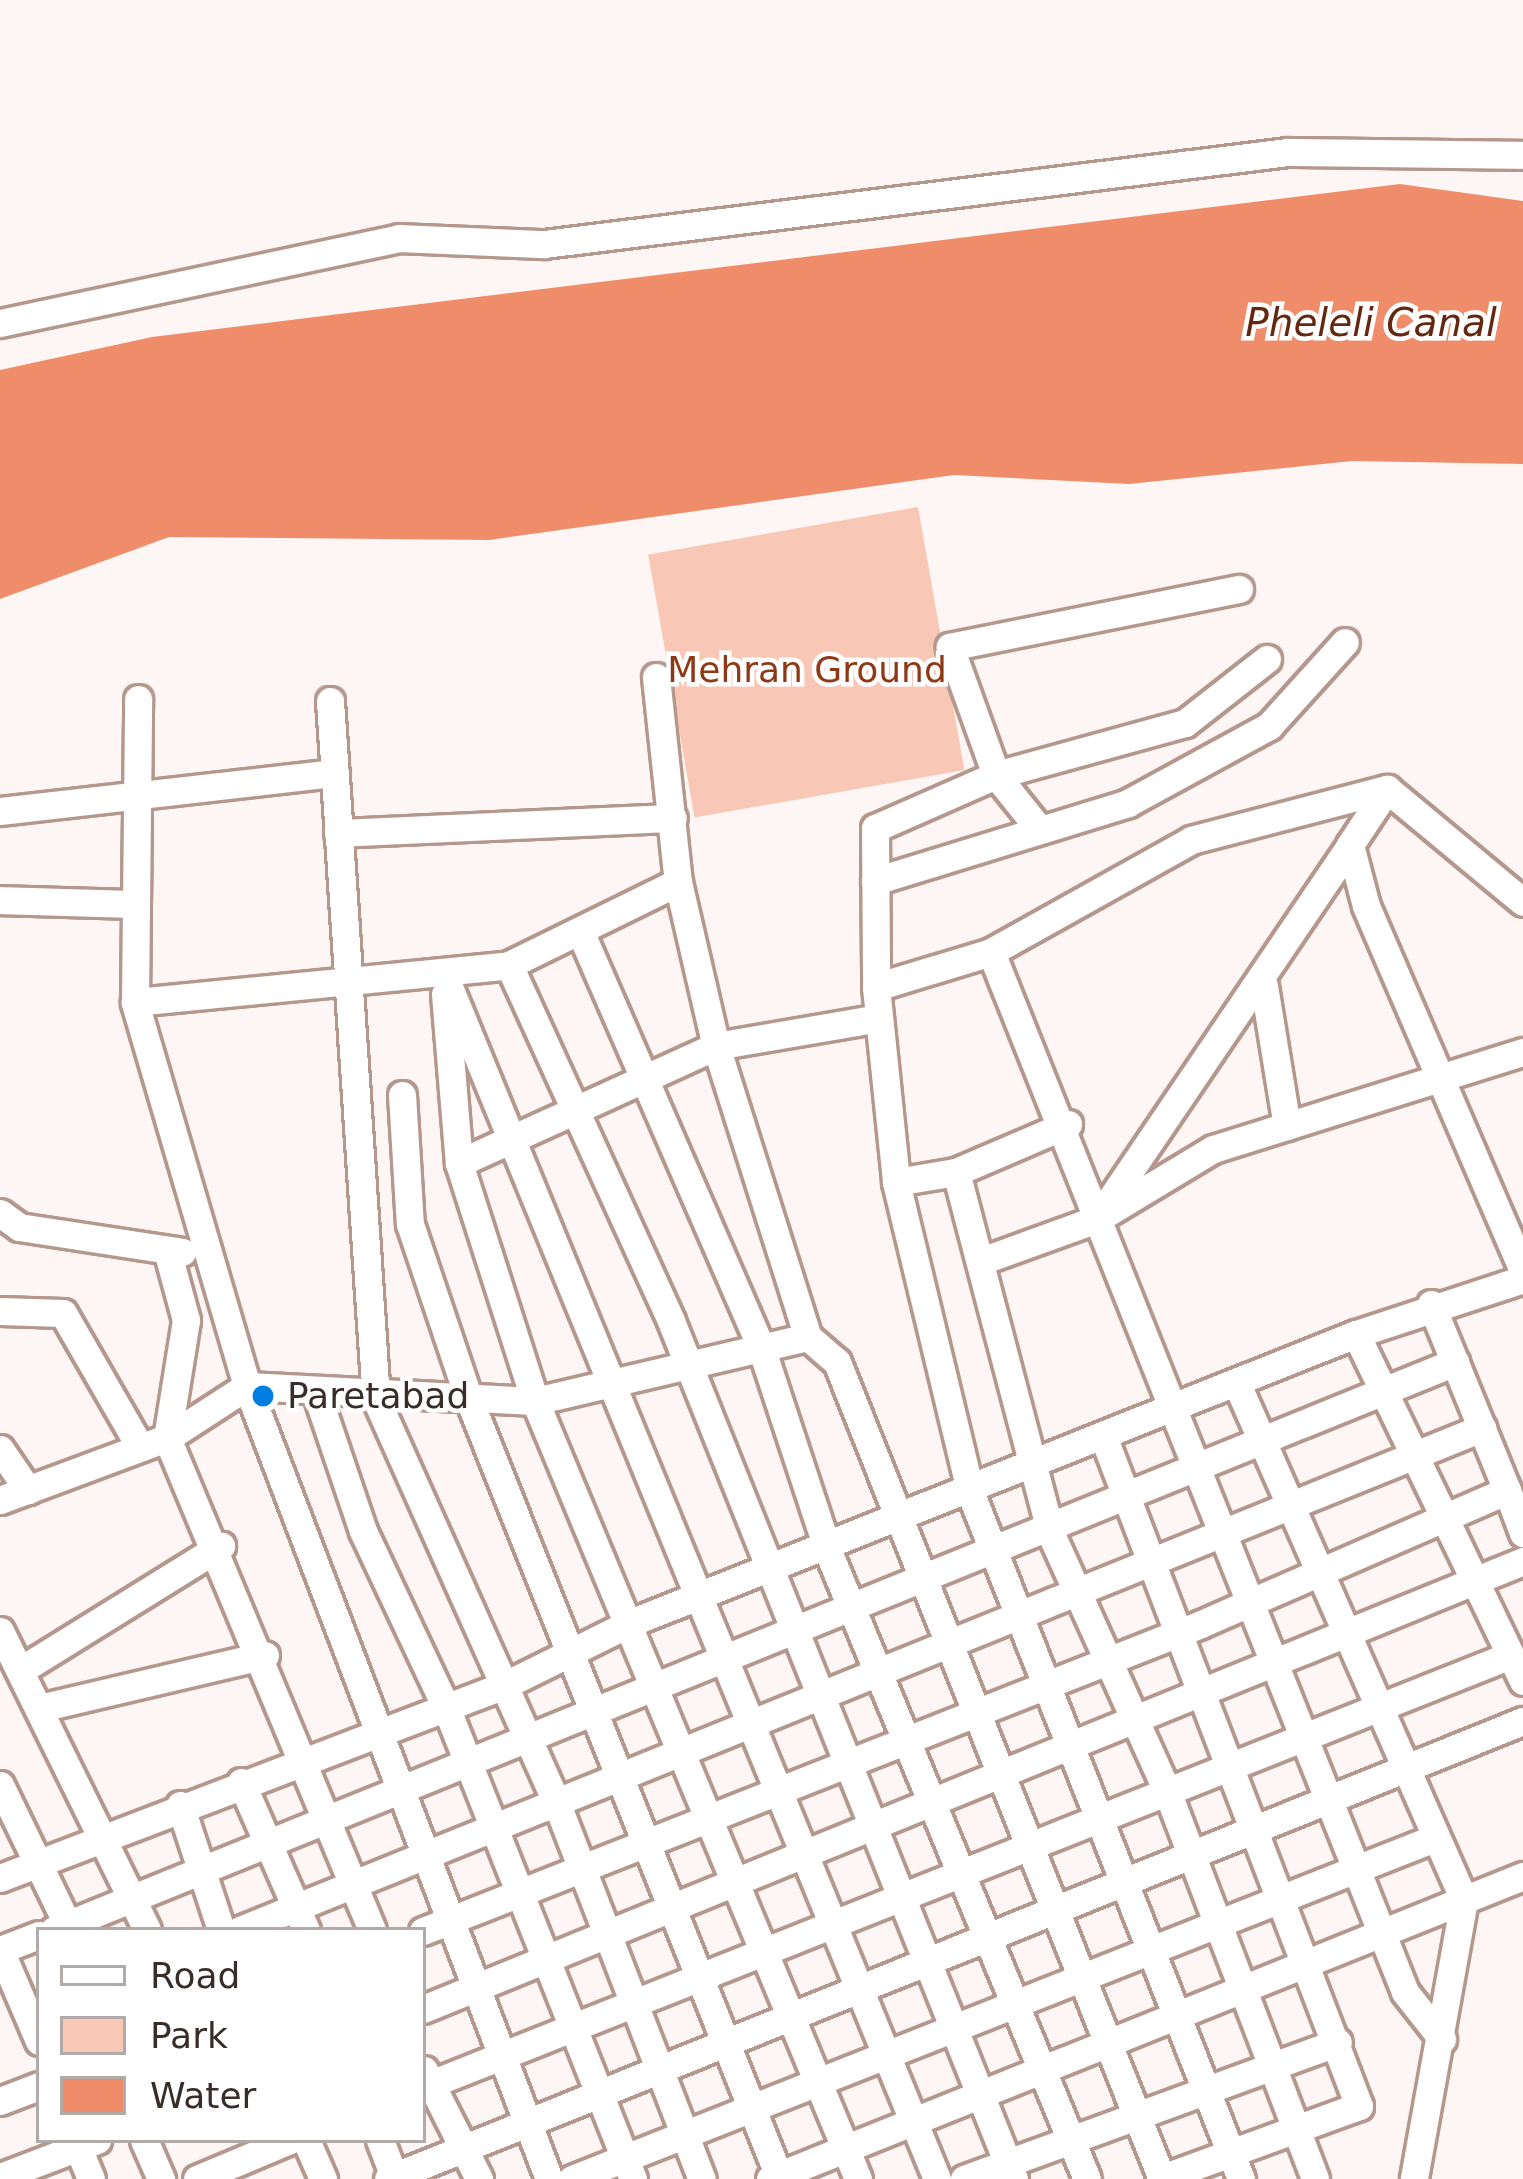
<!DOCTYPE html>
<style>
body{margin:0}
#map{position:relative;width:1523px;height:2179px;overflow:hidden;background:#fdf6f4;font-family:"DejaVu Sans",sans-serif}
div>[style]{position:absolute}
.green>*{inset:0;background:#f9c7b5;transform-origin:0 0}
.water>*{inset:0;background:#ef8d6b}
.roads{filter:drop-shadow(3px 0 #b4988e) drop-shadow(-3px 0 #b4988e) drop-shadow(0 3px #b4988e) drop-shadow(0 -3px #b4988e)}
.minor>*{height:27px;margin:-13.5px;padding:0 13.5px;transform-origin:13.5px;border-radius:13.5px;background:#fff}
.dots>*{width:33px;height:33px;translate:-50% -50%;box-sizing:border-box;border:6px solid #fff;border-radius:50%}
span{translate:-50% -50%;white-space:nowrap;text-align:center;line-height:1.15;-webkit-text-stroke:9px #fff;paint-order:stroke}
.park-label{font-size:36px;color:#8f3815}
.poi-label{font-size:36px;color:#392d29}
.left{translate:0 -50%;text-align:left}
.water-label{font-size:39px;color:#64270f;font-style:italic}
.legend{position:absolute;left:36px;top:1927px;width:390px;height:216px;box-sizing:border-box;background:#fff;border:3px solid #b0aba9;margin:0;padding:15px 21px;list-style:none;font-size:36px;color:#392d29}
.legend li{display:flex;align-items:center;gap:24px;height:60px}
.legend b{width:60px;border:3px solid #b0aba9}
</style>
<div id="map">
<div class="green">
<i style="left:918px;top:507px;width:267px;height:274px;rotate:80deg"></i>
</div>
<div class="water">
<i style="clip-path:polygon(1400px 184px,1523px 201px,1523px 464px,1352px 461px,1129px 484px,954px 475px,489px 540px,169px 537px,0 599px,0 370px,152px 337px)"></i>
</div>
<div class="roads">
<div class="minor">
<i style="left:0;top:323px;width:408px;rotate:-12deg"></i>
<i style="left:399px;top:238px;width:145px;rotate:2.4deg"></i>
<i style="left:544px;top:244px;width:750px;rotate:-7.05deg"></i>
<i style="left:1288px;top:152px;width:235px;rotate:0.7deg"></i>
<i style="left:1239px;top:589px;width:295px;rotate:168.7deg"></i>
<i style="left:950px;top:647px;width:136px;rotate:70.2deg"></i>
<i style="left:996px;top:775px;width:196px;rotate:-15.4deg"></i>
<i style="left:1185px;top:723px;width:104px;rotate:-38deg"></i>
<i style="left:656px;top:677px;width:206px;rotate:83.9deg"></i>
<i style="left:678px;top:882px;width:168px;rotate:77deg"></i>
<i style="left:716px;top:1046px;width:305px;rotate:72.5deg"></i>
<i style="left:808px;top:1337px;width:38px;rotate:41deg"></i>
<i style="left:837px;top:1362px;width:879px;rotate:68.31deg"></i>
<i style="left:330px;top:701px;width:700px;rotate:86.23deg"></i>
<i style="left:376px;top:1399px;width:444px;rotate:65.9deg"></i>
<i style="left:557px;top:1804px;width:402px;rotate:68.9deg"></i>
<i style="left:1387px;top:789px;width:67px;rotate:123.5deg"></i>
<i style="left:1350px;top:845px;width:63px;rotate:75.3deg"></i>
<i style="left:1366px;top:906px;width:396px;rotate:66.7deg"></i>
<i style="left:1387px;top:789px;width:177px;rotate:39.7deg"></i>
<i style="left:0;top:811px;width:337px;rotate:-6.5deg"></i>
<i style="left:1040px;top:830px;width:70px;rotate:-128.7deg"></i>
<i style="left:996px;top:775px;width:132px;rotate:156.3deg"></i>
<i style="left:875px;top:828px;width:159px;rotate:89.6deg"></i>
<i style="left:876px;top:987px;width:196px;rotate:84.1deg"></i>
<i style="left:896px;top:1182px;width:321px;rotate:76.5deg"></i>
<i style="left:971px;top:1494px;width:736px;rotate:68.49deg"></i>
<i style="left:338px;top:833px;width:335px;rotate:-2.6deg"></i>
<i style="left:875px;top:881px;width:265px;rotate:-17.1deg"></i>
<i style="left:1128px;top:803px;width:161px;rotate:-28.6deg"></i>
<i style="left:1269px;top:726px;width:113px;rotate:-47.9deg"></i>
<i style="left:0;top:900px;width:136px;rotate:1.7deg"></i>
<i style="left:580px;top:931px;width:457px;rotate:66.5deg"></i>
<i style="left:762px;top:1350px;width:212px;rotate:71.8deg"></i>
<i style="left:828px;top:1551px;width:679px;rotate:67.59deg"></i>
<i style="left:991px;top:952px;width:1119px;rotate:68.29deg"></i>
<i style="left:1405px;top:1992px;width:60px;rotate:51.8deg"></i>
<i style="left:509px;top:965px;width:391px;rotate:65.5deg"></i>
<i style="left:671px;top:1321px;width:924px;rotate:68.21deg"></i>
<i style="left:443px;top:972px;width:1304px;rotate:67.74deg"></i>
<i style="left:1264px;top:986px;width:142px;rotate:80.7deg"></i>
<i style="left:876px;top:987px;width:120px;rotate:-16.9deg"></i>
<i style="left:991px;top:952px;width:229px;rotate:-29.2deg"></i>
<i style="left:1191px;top:840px;width:203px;rotate:-14.6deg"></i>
<i style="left:445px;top:994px;width:170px;rotate:85.3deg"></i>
<i style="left:459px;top:1163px;width:250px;rotate:72.3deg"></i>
<i style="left:535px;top:1401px;width:842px;rotate:67.45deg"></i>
<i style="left:135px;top:1002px;width:303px;rotate:-89.4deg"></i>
<i style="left:402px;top:1095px;width:129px;rotate:86.5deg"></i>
<i style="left:410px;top:1224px;width:188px;rotate:71.4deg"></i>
<i style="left:470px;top:1402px;width:837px;rotate:68.25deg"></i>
<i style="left:459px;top:1163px;width:282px;rotate:-24.5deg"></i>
<i style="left:716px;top:1046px;width:165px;rotate:-9.7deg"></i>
<i style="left:956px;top:1172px;width:122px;rotate:-23.2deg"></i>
<i style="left:896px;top:1182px;width:61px;rotate:-9.5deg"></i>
<i style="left:956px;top:1172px;width:374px;rotate:75.3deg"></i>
<i style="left:1051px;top:1534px;width:282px;rotate:65.7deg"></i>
<i style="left:1167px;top:1791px;width:415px;rotate:69.1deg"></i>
<i style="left:1104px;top:1209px;width:439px;rotate:-55.9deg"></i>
<i style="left:0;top:1213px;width:24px;rotate:36deg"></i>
<i style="left:19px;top:1227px;width:165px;rotate:8.7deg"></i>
<i style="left:167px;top:1250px;width:73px;rotate:74.8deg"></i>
<i style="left:186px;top:1320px;width:120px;rotate:99.1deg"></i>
<i style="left:167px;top:1438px;width:533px;rotate:67.38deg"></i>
<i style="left:981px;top:1261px;width:123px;rotate:-19.9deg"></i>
<i style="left:1097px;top:1219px;width:135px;rotate:-31.1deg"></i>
<i style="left:1213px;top:1149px;width:325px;rotate:-17.4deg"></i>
<i style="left:1431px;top:1304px;width:201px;rotate:67.8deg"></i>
<i style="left:0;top:1311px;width:63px;rotate:1.8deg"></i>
<i style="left:63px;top:1313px;width:155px;rotate:60.1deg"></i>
<i style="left:1356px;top:1334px;width:385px;rotate:64.3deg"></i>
<i style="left:1237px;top:1384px;width:564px;rotate:66.25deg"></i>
<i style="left:1464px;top:1900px;width:283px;rotate:100.2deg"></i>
<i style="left:316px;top:1392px;width:147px;rotate:71.3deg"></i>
<i style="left:363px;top:1531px;width:195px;rotate:64.8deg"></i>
<i style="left:446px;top:1707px;width:508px;rotate:68.39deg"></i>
<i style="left:1105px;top:1441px;width:712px;rotate:69.1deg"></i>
<i style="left:1359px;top:2106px;width:212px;rotate:159.9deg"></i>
<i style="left:0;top:1449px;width:50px;rotate:55.7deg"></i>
<i style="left:0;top:1500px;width:178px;rotate:-20.4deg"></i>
<i style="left:167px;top:1438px;width:95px;rotate:-33deg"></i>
<i style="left:247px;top:1386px;width:288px;rotate:3deg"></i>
<i style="left:535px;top:1401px;width:280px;rotate:-13.2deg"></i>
<i style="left:0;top:1631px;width:333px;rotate:63.8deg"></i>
<i style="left:24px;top:1668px;width:232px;rotate:-31.8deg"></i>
<i style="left:44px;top:1707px;width:227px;rotate:-13.2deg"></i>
<i style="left:241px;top:1782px;width:162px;rotate:66.3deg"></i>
<i style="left:0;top:1785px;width:161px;rotate:64.2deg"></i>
<i style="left:180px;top:1805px;width:132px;rotate:71.8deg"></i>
<i style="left:0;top:1878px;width:541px;rotate:-20.92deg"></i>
<i style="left:505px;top:1685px;width:140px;rotate:-26.4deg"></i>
<i style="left:630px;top:1623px;width:781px;rotate:-21.71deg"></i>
<i style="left:1356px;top:1334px;width:176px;rotate:-18.2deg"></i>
<i style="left:54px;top:1930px;width:1512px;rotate:-22.07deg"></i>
<i style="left:240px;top:1930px;width:1340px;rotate:-22.01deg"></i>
<i style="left:423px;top:1931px;width:836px;rotate:-21.53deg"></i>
<i style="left:1201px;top:1624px;width:334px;rotate:-23.6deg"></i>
<i style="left:1507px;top:1490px;width:46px;rotate:69.6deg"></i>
<i style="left:0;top:1950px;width:99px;rotate:66.8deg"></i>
<i style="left:0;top:1950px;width:42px;rotate:-21deg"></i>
<i style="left:423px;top:2009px;width:1188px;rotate:-22.16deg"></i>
<i style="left:424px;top:2070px;width:122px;rotate:63.2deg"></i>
<i style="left:423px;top:2087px;width:1167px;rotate:-21.66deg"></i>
<i style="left:0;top:2101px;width:42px;rotate:-21deg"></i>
<i style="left:75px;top:2140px;width:42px;rotate:67.7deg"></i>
<i style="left:144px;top:2140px;width:43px;rotate:66.4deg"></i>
<i style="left:306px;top:2140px;width:43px;rotate:66.4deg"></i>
<i style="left:380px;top:2140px;width:42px;rotate:69deg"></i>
<i style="left:0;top:2177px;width:104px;rotate:-20.9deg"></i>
<i style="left:197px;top:2179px;width:101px;rotate:-22.8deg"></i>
<i style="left:388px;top:2179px;width:1224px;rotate:-21.98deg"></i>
<i style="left:549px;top:2179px;width:849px;rotate:-110.85deg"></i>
<i style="left:247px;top:1386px;width:400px;rotate:-106.3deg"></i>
<i style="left:135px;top:1002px;width:376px;rotate:-5.6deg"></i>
<i style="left:509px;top:965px;width:188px;rotate:-26.2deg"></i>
<i style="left:572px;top:2179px;width:925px;rotate:-21.57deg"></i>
<i style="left:770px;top:2179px;width:812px;rotate:-21.92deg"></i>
<i style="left:964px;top:2179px;width:398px;rotate:-20.1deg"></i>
</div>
</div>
<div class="dots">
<i style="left:263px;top:1396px;background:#007ee4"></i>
</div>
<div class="park-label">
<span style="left:807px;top:670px">Mehran Ground</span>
</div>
<div class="poi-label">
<span class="left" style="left:287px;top:1396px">Paretabad</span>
</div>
<div class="water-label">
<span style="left:1371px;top:323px">Pheleli Canal</span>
</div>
<ul class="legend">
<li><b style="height:15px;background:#fff"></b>Road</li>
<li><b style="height:33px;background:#f9c7b5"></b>Park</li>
<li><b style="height:33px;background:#ef8d6b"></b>Water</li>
</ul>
</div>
